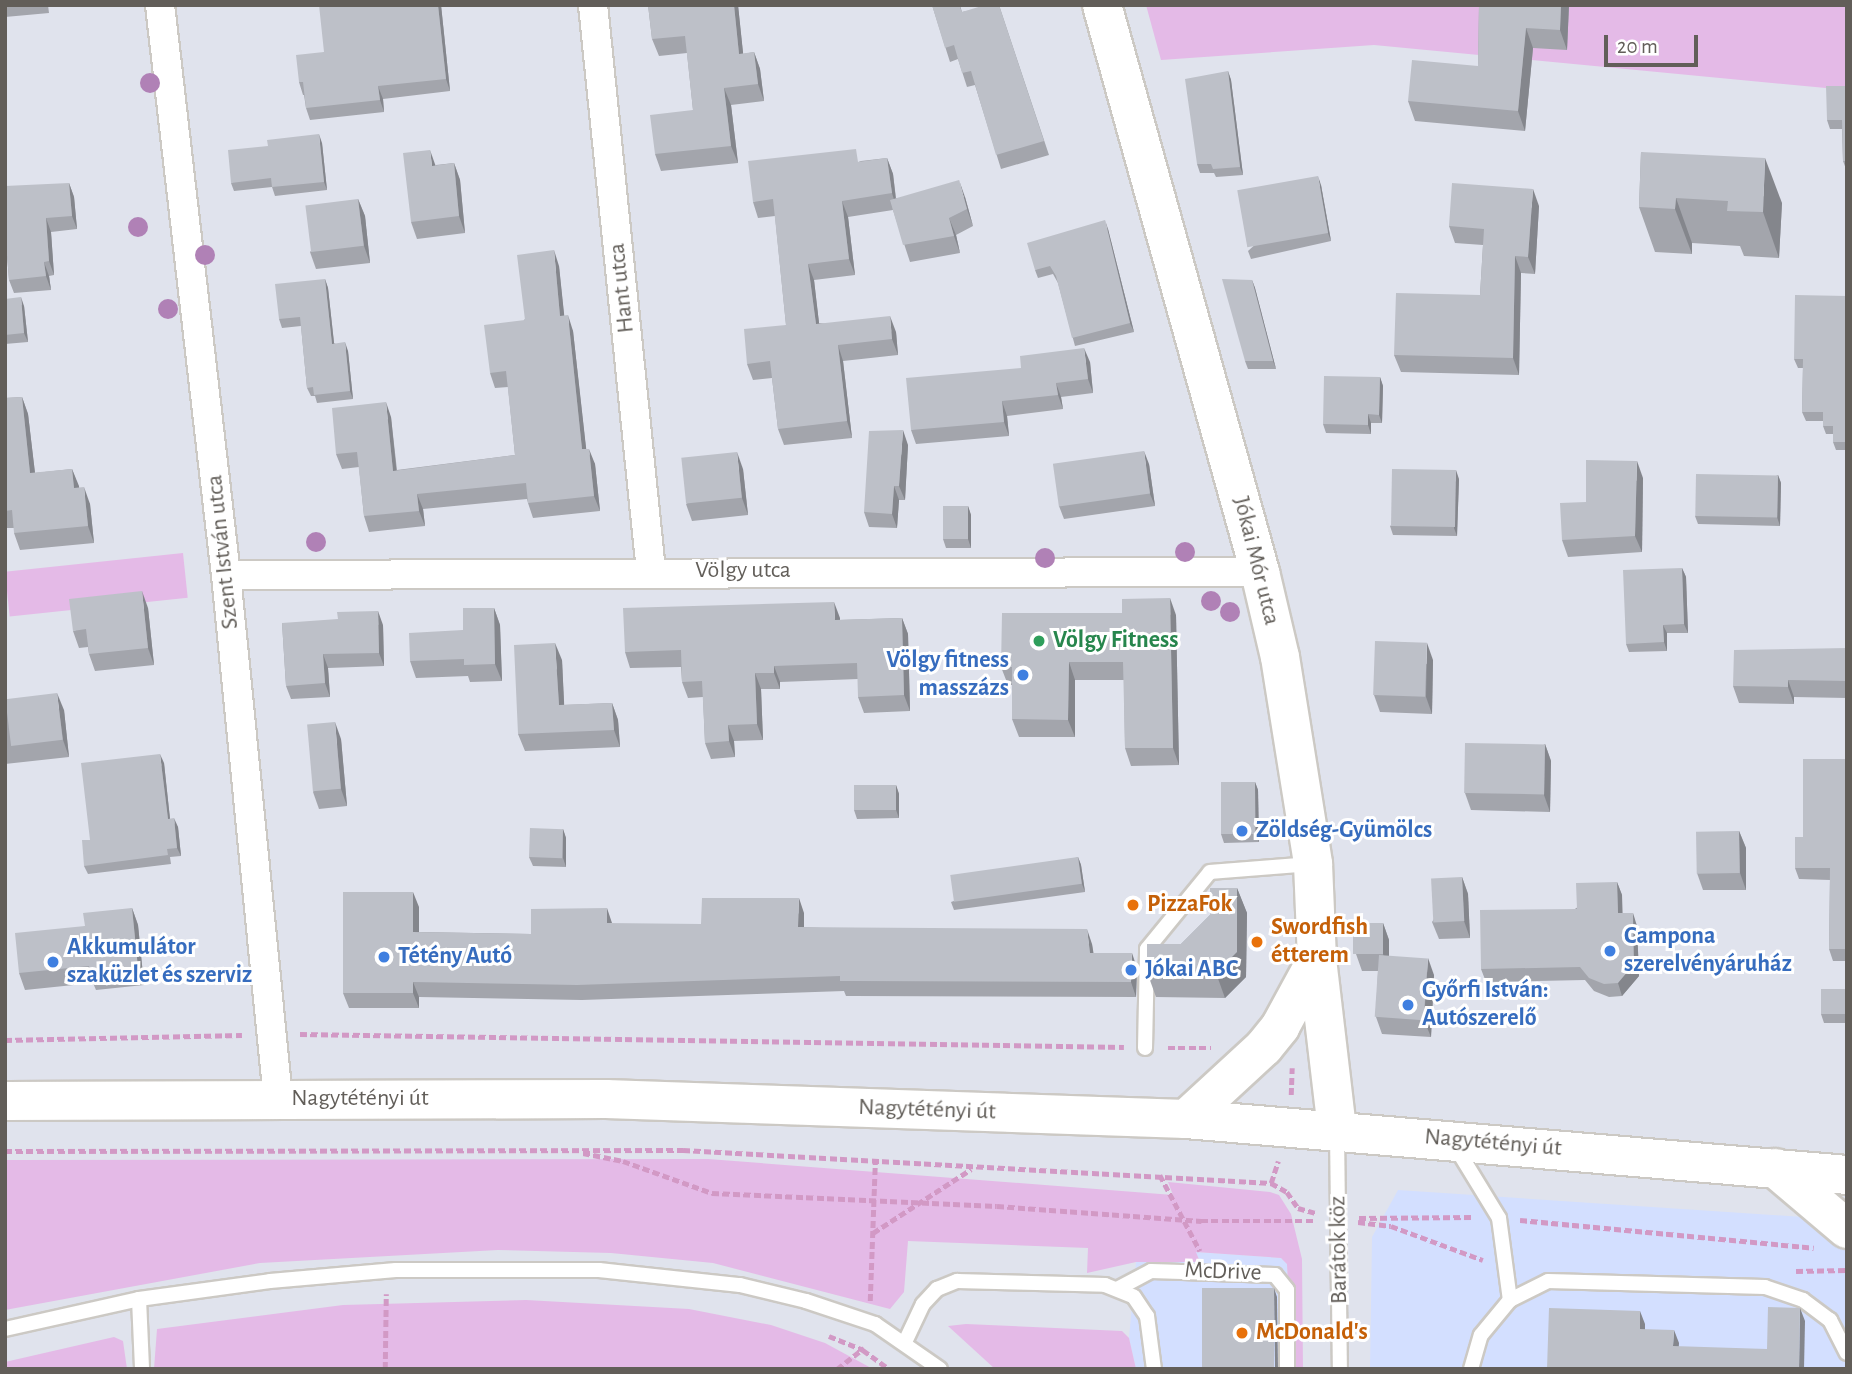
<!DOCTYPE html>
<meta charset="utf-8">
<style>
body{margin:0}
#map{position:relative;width:1852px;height:1374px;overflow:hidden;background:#e0e3ed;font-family:"Alegreya Sans",sans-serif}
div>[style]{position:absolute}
.commercial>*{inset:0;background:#d3dfff}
.green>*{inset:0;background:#e4bae7;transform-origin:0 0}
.path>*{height:4.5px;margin-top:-2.25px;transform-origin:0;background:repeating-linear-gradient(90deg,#d299c5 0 7px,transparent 0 10.5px)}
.roads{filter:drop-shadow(2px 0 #ccc9c4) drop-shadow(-2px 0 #ccc9c4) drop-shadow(0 2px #ccc9c4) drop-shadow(0 -2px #ccc9c4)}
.lane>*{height:14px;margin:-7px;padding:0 7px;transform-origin:7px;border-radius:7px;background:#fff}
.street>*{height:28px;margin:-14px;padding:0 14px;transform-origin:14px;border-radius:14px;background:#fff}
.secondary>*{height:38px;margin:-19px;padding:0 19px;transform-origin:19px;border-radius:19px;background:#fff}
.trees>*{width:20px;height:20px;margin:-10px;border-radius:50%;background:#b081b6}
.wall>*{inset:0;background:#a3a5ac}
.shaded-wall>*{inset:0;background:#84868c}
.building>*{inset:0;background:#bdc0c8;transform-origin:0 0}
.dots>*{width:19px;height:19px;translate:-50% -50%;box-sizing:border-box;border:4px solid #fff;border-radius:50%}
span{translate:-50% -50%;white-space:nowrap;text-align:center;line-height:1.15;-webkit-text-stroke:6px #fff;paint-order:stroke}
.street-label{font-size:24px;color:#625e59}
.leisure-label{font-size:24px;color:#27864d;font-weight:700}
.left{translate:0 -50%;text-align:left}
.shop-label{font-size:24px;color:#366cbe;font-weight:700}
.right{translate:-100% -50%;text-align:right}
.food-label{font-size:24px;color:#c56008;font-weight:700}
.frame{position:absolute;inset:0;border:7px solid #625e59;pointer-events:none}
.scale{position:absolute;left:1604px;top:35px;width:94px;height:32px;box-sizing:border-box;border:4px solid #625e59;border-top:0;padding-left:9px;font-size:21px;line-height:24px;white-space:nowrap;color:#625e59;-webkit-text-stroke:5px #fff;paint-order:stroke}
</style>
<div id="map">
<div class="commercial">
<i style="clip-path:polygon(1398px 1190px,1803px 1217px,1847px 1250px,1847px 1369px,1370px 1369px,1372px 1237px)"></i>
<i style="clip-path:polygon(1195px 1252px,1281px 1258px,1287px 1264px,1292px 1369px,1136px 1369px,1129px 1338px,1136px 1262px,1200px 1261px)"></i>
</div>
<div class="green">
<i style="clip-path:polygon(1146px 5px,1847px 5px,1847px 90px,1374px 45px,1161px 60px)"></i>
<i style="left:183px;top:553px;width:45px;height:179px;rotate:84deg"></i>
<i style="clip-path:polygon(708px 1159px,1173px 1195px,1168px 1182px,1270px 1192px,1279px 1195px,1291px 1214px,1302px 1259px,1303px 1369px,1292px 1369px,1287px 1264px,1281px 1258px,1196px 1252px,1200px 1262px,1136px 1262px,1087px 1273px,1088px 1248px,908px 1241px,904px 1292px,890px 1309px,713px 1263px,611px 1253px,498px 1250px,260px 1263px,5px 1310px,5px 1160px)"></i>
<i style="clip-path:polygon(526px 1300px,689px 1309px,771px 1325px,825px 1343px,873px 1369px,154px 1369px,157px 1329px,343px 1305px)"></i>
<i style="clip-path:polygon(966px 1324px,1122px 1331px,1129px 1338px,1136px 1369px,995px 1369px,948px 1326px)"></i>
<i style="clip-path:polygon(114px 1337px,123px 1341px,127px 1369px,5px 1369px,5px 1362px)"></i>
</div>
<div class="path">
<i style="left:300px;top:1034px;width:824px;rotate:0.9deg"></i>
<i style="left:5px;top:1040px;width:237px;rotate:-1.2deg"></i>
<i style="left:1168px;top:1048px;width:43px"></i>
<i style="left:1291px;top:1095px;width:27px;rotate:-88deg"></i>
<i style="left:5px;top:1151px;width:678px;rotate:-0.08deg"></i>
<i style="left:683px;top:1150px;width:589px;rotate:3.21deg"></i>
<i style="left:1271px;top:1183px;width:18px;rotate:29deg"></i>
<i style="left:1287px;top:1192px;width:19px;rotate:55deg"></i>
<i style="left:1298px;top:1208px;width:18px;rotate:16deg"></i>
<i style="left:583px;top:1153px;width:41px;rotate:11.3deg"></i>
<i style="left:623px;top:1161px;width:95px;rotate:19.8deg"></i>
<i style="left:712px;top:1193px;width:285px;rotate:2.6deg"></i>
<i style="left:997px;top:1206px;width:205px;rotate:4.2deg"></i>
<i style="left:1201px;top:1221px;width:115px"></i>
<i style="left:1160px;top:1175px;width:86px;rotate:62.2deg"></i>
<i style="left:1271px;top:1183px;width:23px;rotate:-72deg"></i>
<i style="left:1359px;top:1218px;width:114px;rotate:-0.5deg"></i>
<i style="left:1520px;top:1220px;width:295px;rotate:5.4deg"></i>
<i style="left:1358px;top:1222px;width:33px;rotate:7deg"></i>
<i style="left:1391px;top:1226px;width:98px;rotate:20.3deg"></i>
<i style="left:873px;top:1233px;width:117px;rotate:-33.1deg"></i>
<i style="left:1796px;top:1271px;width:51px;rotate:-1.1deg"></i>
<i style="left:870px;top:1301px;width:139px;rotate:-87.9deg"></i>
<i style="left:829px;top:1336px;width:37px;rotate:22deg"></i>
<i style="left:863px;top:1350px;width:32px;rotate:36deg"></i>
<i style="left:385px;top:1369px;width:75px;rotate:-89.2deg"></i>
<i style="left:837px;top:1369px;width:34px;rotate:-38deg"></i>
</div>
<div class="roads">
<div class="lane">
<i style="left:1145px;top:1048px;width:99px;rotate:-88.8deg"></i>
<i style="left:1147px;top:949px;width:99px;rotate:-50.7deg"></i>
<i style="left:1210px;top:872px;width:101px;rotate:-4.5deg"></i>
<i style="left:1337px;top:1132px;width:237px;rotate:89.3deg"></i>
<i style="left:1455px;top:1146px;width:84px;rotate:58.6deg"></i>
<i style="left:1499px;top:1218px;width:83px;rotate:82.4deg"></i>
<i style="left:1119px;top:1288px;width:36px;rotate:-28deg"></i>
<i style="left:1151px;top:1271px;width:124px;rotate:1.8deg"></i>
<i style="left:1275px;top:1275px;width:19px;rotate:51deg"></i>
<i style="left:1287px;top:1290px;width:79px;rotate:90deg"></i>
<i style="left:139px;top:1299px;width:70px;rotate:87.5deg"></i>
<i style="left:5px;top:1329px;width:137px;rotate:-12.6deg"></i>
<i style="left:139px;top:1299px;width:132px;rotate:-7.8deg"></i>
<i style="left:270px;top:1281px;width:126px;rotate:-5deg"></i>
<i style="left:396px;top:1270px;width:203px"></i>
<i style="left:599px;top:1270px;width:142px;rotate:6.1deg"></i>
<i style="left:740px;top:1285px;width:68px;rotate:13.6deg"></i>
<i style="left:806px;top:1301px;width:73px;rotate:18.4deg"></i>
<i style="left:875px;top:1324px;width:79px;rotate:34.7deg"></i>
<i style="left:905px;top:1342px;width:42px;rotate:-64.7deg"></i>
<i style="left:923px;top:1304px;width:21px;rotate:-47deg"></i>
<i style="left:937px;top:1289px;width:22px;rotate:-22deg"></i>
<i style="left:957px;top:1281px;width:148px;rotate:1.5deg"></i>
<i style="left:1105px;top:1285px;width:31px;rotate:22deg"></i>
<i style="left:1134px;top:1297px;width:23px;rotate:56deg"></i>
<i style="left:1147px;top:1316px;width:53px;rotate:82.5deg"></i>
<i style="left:1471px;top:1369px;width:35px;rotate:-74deg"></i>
<i style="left:1481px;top:1335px;width:45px;rotate:-50.4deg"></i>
<i style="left:1510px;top:1300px;width:42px;rotate:-26.6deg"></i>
<i style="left:1548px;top:1281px;width:217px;rotate:1.6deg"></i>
<i style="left:1765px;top:1287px;width:40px;rotate:18.9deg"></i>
<i style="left:1803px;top:1300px;width:34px;rotate:37deg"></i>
<i style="left:1830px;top:1320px;width:37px;rotate:63deg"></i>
</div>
<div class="street">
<i style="left:160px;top:5px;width:574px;rotate:83.4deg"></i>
<i style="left:226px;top:575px;width:527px;rotate:84.33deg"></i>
<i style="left:593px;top:5px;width:569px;rotate:84.15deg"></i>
<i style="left:226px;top:575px;width:1034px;rotate:-0.17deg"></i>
</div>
<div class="secondary">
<i style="left:1102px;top:5px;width:589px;rotate:74.43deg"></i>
<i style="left:1260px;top:572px;width:87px;rotate:76.8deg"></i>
<i style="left:1280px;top:657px;width:210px;rotate:80.9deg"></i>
<i style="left:1313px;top:864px;width:95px;rotate:87.6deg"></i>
<i style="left:1317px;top:959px;width:172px;rotate:83.3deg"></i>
<i style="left:5px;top:1101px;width:601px;rotate:-0.19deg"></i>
<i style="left:606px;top:1099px;width:580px;rotate:1.97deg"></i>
<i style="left:1186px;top:1119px;width:663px;rotate:4.84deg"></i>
<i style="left:1186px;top:1119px;width:106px;rotate:-42.7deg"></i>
<i style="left:1264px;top:1047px;width:26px;rotate:-51deg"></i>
<i style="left:1280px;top:1027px;width:77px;rotate:-61.4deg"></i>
<i style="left:1775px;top:1168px;width:94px;rotate:40.3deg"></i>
</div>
</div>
<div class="trees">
<i style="left:150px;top:83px"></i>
<i style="left:138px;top:227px"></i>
<i style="left:205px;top:255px"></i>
<i style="left:168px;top:309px"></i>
<i style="left:316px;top:542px"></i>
<i style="left:1185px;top:552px"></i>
<i style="left:1045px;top:558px"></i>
<i style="left:1211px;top:601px"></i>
<i style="left:1230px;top:612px"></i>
</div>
<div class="wall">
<i style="clip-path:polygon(5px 5px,48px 5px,49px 13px,5px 17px)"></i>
<i style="clip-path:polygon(441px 5px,450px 91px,383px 99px,384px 112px,310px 120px,306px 108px,304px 95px,303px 95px,299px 82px,324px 52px)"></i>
<i style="clip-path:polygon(648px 5px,738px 5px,743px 54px,754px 52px,760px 69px,764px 101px,731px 105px,738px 163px,661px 171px,655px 154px,693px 110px,687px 53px,659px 56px,652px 39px)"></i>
<i style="clip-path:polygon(932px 5px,960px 5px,962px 12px,999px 5px,1049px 155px,1001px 169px,975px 85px,967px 87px,958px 59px,950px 62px)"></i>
<i style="clip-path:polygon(1479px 5px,1569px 5px,1567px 50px,1533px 48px,1525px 131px,1415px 121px,1408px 101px,1478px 66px)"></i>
<i style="clip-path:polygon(1228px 71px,1231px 80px,1243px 175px,1216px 177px,1214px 173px,1200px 173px,1197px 164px)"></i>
<i style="clip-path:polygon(1847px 86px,1847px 169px,1846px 169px,1843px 161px,1842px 129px,1830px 129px,1827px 120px)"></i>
<i style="clip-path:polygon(322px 143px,327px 190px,275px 196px,272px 187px,234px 191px,231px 183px)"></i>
<i style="clip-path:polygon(1641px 152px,1782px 203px,1779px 258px,1744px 256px,1740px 246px,1692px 243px,1692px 254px,1655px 252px,1639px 207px)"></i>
<i style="clip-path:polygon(887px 158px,893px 174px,896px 198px,965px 197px,973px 226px,956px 235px,960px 253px,910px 262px,893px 210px,848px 217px,855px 275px,814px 280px,819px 323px,896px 332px,898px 355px,843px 361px,852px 438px,784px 445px,778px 429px,772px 378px,753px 380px,747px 364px,786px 325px,775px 216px,758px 218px,753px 202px,861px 161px)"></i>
<i style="clip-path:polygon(454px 163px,460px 180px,465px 233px,417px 239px,411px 222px,436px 165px)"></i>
<i style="clip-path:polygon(69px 183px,74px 197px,77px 229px,51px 232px,54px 275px,49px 276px,51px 290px,14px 293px,9px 280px,5px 230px)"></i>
<i style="clip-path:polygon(1321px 185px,1331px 241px,1251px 259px,1248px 251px)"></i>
<i style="clip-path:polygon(358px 199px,365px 216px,370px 263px,316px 269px,310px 252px)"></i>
<i style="clip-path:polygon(1539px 206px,1535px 274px,1521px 273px,1519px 375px,1401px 372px,1394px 355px,1480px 295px,1483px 245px,1455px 243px,1449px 226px)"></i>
<i style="clip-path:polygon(1108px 229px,1134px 332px,1075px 346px,1058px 283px,1053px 274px,1038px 278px,1035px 270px)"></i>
<i style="clip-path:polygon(559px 266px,564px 316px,573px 331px,586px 449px,595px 464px,600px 511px,533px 518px,528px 503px,527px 499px,423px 509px,425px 526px,369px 532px,364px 516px,359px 467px,342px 469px,336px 454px,391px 417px,397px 470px,515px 455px,508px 387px,495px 388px,490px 373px)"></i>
<i style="clip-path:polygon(325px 279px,328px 288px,334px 343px,348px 351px,353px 399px,317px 403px,315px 396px,311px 396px,307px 388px,301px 326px,282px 328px,279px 319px)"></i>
<i style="clip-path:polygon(1252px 280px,1255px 288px,1276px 369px,1248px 369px,1245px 361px)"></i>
<i style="clip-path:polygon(1847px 296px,1847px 450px,1836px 450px,1833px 442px,1833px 434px,1826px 434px,1823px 426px,1823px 421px,1806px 421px,1802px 412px,1803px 368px,1798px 368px,1794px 359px)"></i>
<i style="clip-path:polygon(5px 299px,24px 306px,28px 342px,5px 344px)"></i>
<i style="clip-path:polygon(1090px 362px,1093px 393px,1061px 397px,1063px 409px,1007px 416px,1009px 436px,916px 444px,911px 430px)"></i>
<i style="clip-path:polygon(1380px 377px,1383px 386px,1382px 423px,1371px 423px,1371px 434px,1326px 433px,1323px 424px)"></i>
<i style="clip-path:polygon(22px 397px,28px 414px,35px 473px,72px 469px,79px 488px,90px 504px,94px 543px,20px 550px,14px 533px,14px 528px,5px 528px,5px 398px)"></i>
<i style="clip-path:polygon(908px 445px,905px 500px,899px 500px,897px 528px,869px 527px,864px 512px)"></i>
<i style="clip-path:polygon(1149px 464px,1155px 506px,1064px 519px,1059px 506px)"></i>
<i style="clip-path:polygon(743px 469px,748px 515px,692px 521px,686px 504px)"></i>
<i style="clip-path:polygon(1778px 475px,1781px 483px,1780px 526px,1698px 524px,1695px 516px)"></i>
<i style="clip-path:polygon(1643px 478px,1642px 552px,1568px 557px,1562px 540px,1586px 502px)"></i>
<i style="clip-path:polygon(1459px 479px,1457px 536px,1393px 535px,1390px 526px)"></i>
<i style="clip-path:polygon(968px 506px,971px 515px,971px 548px,946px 548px,943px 539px)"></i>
<i style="clip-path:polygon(1682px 568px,1686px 577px,1688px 633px,1667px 633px,1667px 651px,1629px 652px,1626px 644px)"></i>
<i style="clip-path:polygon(148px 608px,154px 665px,95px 671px,89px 654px,88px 647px,79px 648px,73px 631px)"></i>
<i style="clip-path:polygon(494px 608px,500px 625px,502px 681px,470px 682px,468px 676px,416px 678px,410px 661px,463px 630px)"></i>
<i style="clip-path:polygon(1122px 613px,1176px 615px,1179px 765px,1131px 766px,1125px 748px,1124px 680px,1075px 680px,1075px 737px,1019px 737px,1012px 719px,1012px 685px,1008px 685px,1001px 667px)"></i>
<i style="clip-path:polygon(840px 618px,840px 620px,902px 618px,908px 634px,910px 711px,864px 713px,858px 697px,858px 679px,780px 682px,780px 689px,761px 689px,763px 740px,734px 741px,735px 757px,711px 759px,705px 743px,703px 697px,688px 698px,682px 682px,681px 667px,630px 668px,625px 652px)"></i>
<i style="clip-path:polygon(282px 623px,383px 625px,384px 666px,328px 668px,330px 697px,291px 699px,286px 686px)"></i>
<i style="clip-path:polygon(1847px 648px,1847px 698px,1794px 697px,1794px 704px,1739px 703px,1733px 686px)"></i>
<i style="clip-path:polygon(562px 660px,564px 705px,612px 703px,618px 720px,620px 747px,525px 751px,518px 734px)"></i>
<i style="clip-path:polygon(1433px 660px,1432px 714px,1380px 712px,1374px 695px)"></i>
<i style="clip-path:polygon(5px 699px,64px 710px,69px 757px,5px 764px)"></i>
<i style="clip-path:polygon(341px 739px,347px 806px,319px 809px,313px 792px)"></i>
<i style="clip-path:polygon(1545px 744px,1551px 761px,1550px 812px,1471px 810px,1465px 793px)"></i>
<i style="clip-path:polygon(1847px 759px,1847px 961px,1833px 961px,1829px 949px,1830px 880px,1799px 879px,1795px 868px,1803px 837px)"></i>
<i style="clip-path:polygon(164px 763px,170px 819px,178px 827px,181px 856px,170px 857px,171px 864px,88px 874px,84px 866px,90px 840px)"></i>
<i style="clip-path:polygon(1255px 782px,1258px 790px,1259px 842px,1224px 843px,1221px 834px)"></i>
<i style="clip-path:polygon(896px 785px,899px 794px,899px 818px,857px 819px,854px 810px)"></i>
<i style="clip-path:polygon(563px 829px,566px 838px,566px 867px,533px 866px,529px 857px)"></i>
<i style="clip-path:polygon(1739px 831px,1746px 848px,1746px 890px,1703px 890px,1697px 873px)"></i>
<i style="clip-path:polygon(1078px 857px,1081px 865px,1085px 892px,954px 910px,951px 902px)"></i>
<i style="clip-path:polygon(1462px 877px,1468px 894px,1470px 938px,1439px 939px,1432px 922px)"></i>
<i style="clip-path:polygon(1617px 882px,1622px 895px,1622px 913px,1637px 926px,1639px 976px,1622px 996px,1609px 997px,1594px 991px,1585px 980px,1486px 982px,1481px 969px)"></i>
<i style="clip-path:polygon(1237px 888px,1247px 913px,1246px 977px,1225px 998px,1156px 997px,1147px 972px,1181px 944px)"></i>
<i style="clip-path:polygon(419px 907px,419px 932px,531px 934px,612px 924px,701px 924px,804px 913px,804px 927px,1092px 944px,1093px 953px,1137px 968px,1136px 997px,846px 996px,844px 991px,582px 1000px,419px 997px,419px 1008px,349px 1008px,343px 993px)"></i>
<i style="clip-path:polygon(132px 908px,138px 925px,144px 985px,96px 990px,93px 983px,25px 990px,19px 973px,85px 926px)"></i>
<i style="clip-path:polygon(1383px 923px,1389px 940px,1389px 956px,1434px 975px,1431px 1037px,1382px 1034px,1376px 1017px,1378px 971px,1362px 971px,1356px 954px)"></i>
<i style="clip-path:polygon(1845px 989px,1847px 996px,1847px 1023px,1824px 1023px,1821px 1014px)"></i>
</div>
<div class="shaded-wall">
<i style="clip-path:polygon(438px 5px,441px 5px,450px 91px,446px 79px)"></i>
<i style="clip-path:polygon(734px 5px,738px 5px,745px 71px,739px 54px)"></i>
<i style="clip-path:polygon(1561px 5px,1569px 5px,1567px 50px,1560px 30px)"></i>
<i style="clip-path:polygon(1526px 28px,1533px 48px,1525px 131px,1518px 111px)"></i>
<i style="clip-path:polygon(754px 52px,760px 69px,764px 101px,758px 84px)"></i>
<i style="clip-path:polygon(1228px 71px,1231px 80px,1243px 175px,1240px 167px)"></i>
<i style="clip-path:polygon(378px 86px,383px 99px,384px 112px,380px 100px)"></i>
<i style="clip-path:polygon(724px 88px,731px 105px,738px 163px,731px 146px)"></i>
<i style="clip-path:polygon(319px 134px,322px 143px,327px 190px,324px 182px)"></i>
<i style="clip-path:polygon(430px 150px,436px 167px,432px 166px)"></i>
<i style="clip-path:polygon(887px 158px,893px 174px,897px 210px,892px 193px)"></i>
<i style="clip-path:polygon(1765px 158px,1782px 203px,1779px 258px,1763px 212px)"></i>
<i style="clip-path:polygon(454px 163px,460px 180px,465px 233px,459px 216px)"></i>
<i style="clip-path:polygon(1318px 176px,1321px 185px,1331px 241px,1328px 233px)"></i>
<i style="clip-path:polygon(959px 180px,965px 197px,973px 226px,967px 209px)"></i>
<i style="clip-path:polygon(69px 183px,74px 197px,77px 229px,72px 216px)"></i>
<i style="clip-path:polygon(1533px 189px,1539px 206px,1535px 274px,1528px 257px)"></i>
<i style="clip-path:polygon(1676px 198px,1692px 243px,1692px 254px,1675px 209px)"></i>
<i style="clip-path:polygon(358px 199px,365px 216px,370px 263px,364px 246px)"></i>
<i style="clip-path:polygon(842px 201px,848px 217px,855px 275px,849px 259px)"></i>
<i style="clip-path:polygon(46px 218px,51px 232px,54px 275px,49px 261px)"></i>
<i style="clip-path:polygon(949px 218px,956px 235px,960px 253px,954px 236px)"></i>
<i style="clip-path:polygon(1105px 220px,1108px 229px,1134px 332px,1130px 323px)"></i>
<i style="clip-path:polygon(554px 250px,559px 266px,566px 332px,560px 316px)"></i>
<i style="clip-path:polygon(1515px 256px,1521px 273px,1519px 375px,1513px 358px)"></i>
<i style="clip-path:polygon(44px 262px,49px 276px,51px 290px,46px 276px)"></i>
<i style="clip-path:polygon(808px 264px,814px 280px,821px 340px,816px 324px)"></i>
<i style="clip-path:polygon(325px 279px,328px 288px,335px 352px,332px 344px)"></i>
<i style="clip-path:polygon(1252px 280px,1255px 288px,1276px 369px,1273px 361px)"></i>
<i style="clip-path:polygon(21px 297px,24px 306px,28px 342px,24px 333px)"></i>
<i style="clip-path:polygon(568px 315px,573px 331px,588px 465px,582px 449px)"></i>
<i style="clip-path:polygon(890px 316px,896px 332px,898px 355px,892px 339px)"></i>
<i style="clip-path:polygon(345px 342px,348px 351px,353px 399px,350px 391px)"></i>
<i style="clip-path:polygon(838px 345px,843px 361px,852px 438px,847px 421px)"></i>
<i style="clip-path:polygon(1084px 348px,1090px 362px,1093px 393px,1088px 379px)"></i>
<i style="clip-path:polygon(1380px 377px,1383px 386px,1382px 423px,1379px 415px)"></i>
<i style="clip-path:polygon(1056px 383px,1061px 397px,1063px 409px,1058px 395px)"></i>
<i style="clip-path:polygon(22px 397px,28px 414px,37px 490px,30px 473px)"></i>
<i style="clip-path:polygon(1002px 401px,1007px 416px,1009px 436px,1004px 422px)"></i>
<i style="clip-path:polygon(386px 402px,391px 417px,398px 486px,393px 471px)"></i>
<i style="clip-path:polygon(1368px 414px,1371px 423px,1371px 434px,1368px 425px)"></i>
<i style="clip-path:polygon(903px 430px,908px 445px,905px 500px,899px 486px)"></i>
<i style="clip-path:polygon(589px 449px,595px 464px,600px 511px,594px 496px)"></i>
<i style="clip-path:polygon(1144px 451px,1149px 464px,1155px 506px,1150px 494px)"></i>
<i style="clip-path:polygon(737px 452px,743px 469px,748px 515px,742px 498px)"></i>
<i style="clip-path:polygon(1637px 461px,1643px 478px,1642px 552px,1635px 536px)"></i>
<i style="clip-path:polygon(72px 469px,79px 486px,80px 505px,74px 488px)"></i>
<i style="clip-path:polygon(1456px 470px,1459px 479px,1457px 536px,1454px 528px)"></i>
<i style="clip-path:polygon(1778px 475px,1781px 483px,1780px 526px,1777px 517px)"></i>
<i style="clip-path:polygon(894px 486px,899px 500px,897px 528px,892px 514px)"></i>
<i style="clip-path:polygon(84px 487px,90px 504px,94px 543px,88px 526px)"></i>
<i style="clip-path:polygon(417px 494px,423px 509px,425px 526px,419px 511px)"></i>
<i style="clip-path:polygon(968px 506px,971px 515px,971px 548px,968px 539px)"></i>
<i style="clip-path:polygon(1682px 568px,1686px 577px,1688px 633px,1684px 624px)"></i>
<i style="clip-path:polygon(142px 591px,148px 608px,154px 665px,148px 648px)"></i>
<i style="clip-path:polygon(1170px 598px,1176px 615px,1179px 765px,1173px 748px)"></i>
<i style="clip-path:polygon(834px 602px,840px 618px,840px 636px,835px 620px)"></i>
<i style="clip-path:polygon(494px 608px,500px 625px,502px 681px,495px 664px)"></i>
<i style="clip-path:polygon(378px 611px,383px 625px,384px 666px,379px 653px)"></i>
<i style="clip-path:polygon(902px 618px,908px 634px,910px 711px,904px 695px)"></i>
<i style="clip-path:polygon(1663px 625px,1667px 633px,1667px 651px,1664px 642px)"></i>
<i style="clip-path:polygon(555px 643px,562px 660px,565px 722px,559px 705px)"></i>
<i style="clip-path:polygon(1427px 643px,1433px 660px,1432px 714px,1426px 697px)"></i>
<i style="clip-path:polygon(323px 654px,328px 668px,330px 697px,325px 683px)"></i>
<i style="clip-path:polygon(1069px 662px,1075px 680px,1075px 737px,1068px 720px)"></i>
<i style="clip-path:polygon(774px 666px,780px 682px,780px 689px,774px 673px)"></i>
<i style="clip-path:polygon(755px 673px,761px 689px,763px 740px,757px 724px)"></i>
<i style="clip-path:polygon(1788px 680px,1794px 697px,1794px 704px,1788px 687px)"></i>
<i style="clip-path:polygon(57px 693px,64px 710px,69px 757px,63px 740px)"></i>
<i style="clip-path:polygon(612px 703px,618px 720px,620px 747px,614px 730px)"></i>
<i style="clip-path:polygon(335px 722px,341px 739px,347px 806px,341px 789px)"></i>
<i style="clip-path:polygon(728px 725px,734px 741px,735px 757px,729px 741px)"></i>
<i style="clip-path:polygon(1545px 744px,1551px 761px,1550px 812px,1544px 795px)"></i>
<i style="clip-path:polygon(160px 754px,164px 763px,171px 828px,168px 819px)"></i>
<i style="clip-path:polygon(1255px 782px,1258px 790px,1259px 842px,1256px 834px)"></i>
<i style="clip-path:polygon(896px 785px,899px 794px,899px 818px,896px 810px)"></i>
<i style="clip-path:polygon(174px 818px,178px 827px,181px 856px,177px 848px)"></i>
<i style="clip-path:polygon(563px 829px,566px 838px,566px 867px,563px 858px)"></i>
<i style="clip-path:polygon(1739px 831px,1746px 848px,1746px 890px,1740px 873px)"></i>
<i style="clip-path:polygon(1078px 857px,1081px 865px,1085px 892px,1082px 884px)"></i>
<i style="clip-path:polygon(1462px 877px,1468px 894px,1470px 938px,1464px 921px)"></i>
<i style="clip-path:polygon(1617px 882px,1622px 895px,1623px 926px,1618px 913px)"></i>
<i style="clip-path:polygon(1237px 888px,1247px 913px,1246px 977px,1225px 998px,1216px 973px)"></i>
<i style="clip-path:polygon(413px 892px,419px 907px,419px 947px,413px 932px)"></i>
<i style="clip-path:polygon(799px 898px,804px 913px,804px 942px,798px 927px)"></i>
<i style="clip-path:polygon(132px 908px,138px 925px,144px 985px,138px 968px)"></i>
<i style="clip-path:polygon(607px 908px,612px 923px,607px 923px)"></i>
<i style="clip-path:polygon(1633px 913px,1637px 926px,1639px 976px,1622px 996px,1618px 983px)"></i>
<i style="clip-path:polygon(1383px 923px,1389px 940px,1389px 971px,1383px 954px)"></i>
<i style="clip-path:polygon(1087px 929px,1092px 944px,1096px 968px,1090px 953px)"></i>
<i style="clip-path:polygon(1132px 953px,1137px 968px,1136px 997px,1131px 982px)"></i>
<i style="clip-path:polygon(1428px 958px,1434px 975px,1431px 1037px,1424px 1020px)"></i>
<i style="clip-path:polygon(413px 982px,419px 997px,419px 1008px,413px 993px)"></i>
<i style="clip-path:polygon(1845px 989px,1847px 996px,1847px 1019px,1845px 1014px)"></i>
<i style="clip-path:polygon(1274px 1288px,1277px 1297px,1278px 1369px,1275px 1369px)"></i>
<i style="clip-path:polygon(1800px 1308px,1805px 1321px,1804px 1369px,1799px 1369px)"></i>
<i style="clip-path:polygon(1640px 1311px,1645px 1324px,1645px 1342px,1640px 1329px)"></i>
<i style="clip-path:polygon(1674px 1330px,1679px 1343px,1678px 1359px,1673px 1346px)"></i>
</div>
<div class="building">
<i style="clip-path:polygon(319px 5px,438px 5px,446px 79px,378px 86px,380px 100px,306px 108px,303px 82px,299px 82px,296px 55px,324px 52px)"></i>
<i style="clip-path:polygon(648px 5px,734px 5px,739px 54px,754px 52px,758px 84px,724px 88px,731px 146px,655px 154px,650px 115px,693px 110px,685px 36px,652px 39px)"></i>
<i style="clip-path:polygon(932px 5px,959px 5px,962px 12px,985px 5px,999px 5px,1044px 141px,996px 155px,971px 71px,962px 73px,954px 45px,945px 48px)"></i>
<i style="clip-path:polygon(1479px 5px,1561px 5px,1560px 30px,1526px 28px,1518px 111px,1408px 101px,1412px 60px,1478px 66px)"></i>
<i style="clip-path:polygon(1228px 71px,1240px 167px,1213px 169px,1211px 164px,1197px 164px,1185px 79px)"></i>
<i style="clip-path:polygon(1826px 86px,1847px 86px,1847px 161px,1843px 161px,1842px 120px,1827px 120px)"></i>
<i style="clip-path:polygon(319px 134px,324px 182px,272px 187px,271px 178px,231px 183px,228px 150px,268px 146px,267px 140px)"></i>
<i style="clip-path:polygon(856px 149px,858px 162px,887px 158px,892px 193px,842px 201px,849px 259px,808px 264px,816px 324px,890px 316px,892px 339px,838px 345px,847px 421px,778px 429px,770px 361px,747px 364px,744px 329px,786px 325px,773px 199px,753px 202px,748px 161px)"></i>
<i style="clip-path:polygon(430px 150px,432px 166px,454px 163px,459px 216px,411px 222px,403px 153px)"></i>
<i style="clip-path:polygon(1641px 152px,1765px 158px,1763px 212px,1727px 211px,1728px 201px,1676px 198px,1675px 209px,1639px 207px)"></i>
<i style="left:1318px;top:176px;width:58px;height:82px;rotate:80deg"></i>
<i style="clip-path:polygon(959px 180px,967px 209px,949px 218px,954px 236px,903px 245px,890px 200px)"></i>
<i style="clip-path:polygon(69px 183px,72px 216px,46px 218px,49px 261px,44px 262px,46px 276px,9px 280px,5px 230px,5px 186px)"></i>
<i style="clip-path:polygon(1452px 183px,1533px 189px,1528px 257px,1515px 256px,1513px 358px,1394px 355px,1396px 293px,1480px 295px,1484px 229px,1449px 226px)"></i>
<i style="left:358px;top:199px;width:47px;height:53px;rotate:83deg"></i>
<i style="clip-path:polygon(1105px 220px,1130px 323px,1072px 338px,1056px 276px,1050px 266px,1035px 270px,1027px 243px)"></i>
<i style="clip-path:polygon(554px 250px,560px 316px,568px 315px,582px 449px,589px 449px,594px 496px,528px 503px,526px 483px,417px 494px,419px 511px,364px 516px,357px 452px,336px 454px,332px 408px,386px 402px,393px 471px,515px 455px,506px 371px,490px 373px,484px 325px,525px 320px,517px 255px)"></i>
<i style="clip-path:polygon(325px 279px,332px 344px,345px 342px,350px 391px,314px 395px,313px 387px,307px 388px,300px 317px,279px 319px,275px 284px)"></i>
<i style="clip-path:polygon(1222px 279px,1252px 280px,1273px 361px,1245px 361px)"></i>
<i style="clip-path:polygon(1795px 295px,1847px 296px,1847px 442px,1833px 442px,1833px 426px,1823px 426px,1823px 412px,1802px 412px,1803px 359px,1794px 359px)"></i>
<i style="clip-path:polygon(21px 297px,24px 333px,5px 335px,5px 299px)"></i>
<i style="clip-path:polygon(1084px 348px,1088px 379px,1056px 383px,1058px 395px,1002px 401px,1004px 422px,911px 430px,906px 378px,1021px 368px,1020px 356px)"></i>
<i style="clip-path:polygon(1324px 376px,1380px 377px,1379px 415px,1368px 414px,1368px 425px,1323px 424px)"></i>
<i style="clip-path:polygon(22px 397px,30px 473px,72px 469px,74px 488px,84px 487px,88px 526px,14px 533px,12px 510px,5px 511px,5px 398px)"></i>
<i style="clip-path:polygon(903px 430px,899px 486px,894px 486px,892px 514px,864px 512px,869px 431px)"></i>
<i style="left:1144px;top:451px;width:43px;height:92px;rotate:82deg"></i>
<i style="left:737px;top:452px;width:46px;height:56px;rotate:84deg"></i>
<i style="clip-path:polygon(1586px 460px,1637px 461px,1635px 536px,1562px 540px,1560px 503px,1586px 502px)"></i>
<i style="left:1392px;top:469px;width:64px;height:57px;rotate:1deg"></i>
<i style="left:1696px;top:474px;width:82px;height:42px;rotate:1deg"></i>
<i style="left:943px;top:506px;width:25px;height:33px"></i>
<i style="clip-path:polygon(1682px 568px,1684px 624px,1663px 625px,1664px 642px,1626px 644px,1623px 570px)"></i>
<i style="clip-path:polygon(142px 591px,148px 648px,89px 654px,86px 629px,73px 631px,69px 599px)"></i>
<i style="clip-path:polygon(1170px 598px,1173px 748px,1125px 748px,1123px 662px,1069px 662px,1068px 720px,1012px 719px,1012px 667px,1001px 667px,1002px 613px,1122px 613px,1122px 599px)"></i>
<i style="clip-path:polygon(834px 602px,835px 620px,902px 618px,904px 695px,858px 697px,857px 663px,774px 666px,774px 673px,755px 673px,757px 724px,728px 725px,729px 741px,705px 743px,702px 681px,682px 682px,681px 650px,625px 652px,623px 608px)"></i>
<i style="clip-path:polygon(463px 608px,494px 608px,495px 664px,464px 665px,464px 659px,410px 661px,409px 633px,463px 630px)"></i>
<i style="clip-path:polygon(378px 611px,379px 653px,323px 654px,325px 683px,286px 686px,282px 623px,338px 619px,337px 612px)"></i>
<i style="left:1375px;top:641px;width:52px;height:54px;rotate:2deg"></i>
<i style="clip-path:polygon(555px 643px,559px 705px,612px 703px,614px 730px,518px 734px,514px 645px)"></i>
<i style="clip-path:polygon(1847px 648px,1847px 681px,1788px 680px,1788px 687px,1733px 686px,1734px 650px)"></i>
<i style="left:57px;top:693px;width:47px;height:52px;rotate:83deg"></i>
<i style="left:335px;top:722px;width:67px;height:28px;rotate:85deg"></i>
<i style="left:1465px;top:743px;width:80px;height:50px;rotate:1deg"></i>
<i style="clip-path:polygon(160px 754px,168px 819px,174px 818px,177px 848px,167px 849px,168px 855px,84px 866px,82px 840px,90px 840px,81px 763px)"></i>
<i style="clip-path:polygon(1803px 759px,1847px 759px,1847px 949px,1829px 949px,1830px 868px,1795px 868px,1795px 837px,1803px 837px)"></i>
<i style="left:1221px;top:782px;width:34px;height:52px"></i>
<i style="left:854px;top:785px;width:42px;height:25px"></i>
<i style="left:530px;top:828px;width:33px;height:29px;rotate:2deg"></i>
<i style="left:1739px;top:831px;width:42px;height:43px;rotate:89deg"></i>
<i style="left:1078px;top:857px;width:27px;height:129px;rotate:82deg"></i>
<i style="left:1462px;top:877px;width:44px;height:31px;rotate:87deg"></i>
<i style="clip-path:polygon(1617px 882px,1618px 913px,1633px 913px,1634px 964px,1618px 983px,1604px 984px,1589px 978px,1580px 967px,1481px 969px,1480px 910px,1577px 909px,1576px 883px)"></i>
<i style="clip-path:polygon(1210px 888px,1237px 888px,1237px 952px,1216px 973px,1147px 972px,1147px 944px,1181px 944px,1210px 915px)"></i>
<i style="clip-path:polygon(343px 892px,413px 892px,413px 932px,531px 934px,531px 909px,607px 908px,607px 923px,701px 924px,702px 898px,799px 898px,798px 927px,1087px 929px,1090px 953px,1132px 953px,1131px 982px,840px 981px,840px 976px,577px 985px,413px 982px,413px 993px,343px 993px)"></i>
<i style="clip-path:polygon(132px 908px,138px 968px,90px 973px,89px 966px,19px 973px,15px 933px,85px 926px,83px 913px)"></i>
<i style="left:1353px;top:923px;width:30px;height:31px"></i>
<i style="left:1379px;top:955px;width:49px;height:62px;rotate:4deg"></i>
<i style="left:1845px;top:989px;width:25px;height:24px;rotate:90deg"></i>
<i style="left:1202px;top:1288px;width:72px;height:81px"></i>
<i style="clip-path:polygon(1768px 1307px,1800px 1308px,1799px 1369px,1547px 1369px,1549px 1308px,1640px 1311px,1640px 1329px,1674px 1330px,1673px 1346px,1767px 1349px)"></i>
</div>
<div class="dots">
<i style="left:1039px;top:641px;background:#2e9e5b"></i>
<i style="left:1023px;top:675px;background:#3f7fe0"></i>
<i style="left:1242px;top:831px;background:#3f7fe0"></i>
<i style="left:1133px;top:905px;background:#e8710a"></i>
<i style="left:1257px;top:942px;background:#e8710a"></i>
<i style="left:1610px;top:951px;background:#3f7fe0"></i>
<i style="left:384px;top:957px;background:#3f7fe0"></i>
<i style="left:53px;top:962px;background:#3f7fe0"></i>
<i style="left:1131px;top:970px;background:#3f7fe0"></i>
<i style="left:1408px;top:1005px;background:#3f7fe0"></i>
<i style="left:1242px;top:1333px;background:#e8710a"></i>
</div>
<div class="street-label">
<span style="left:622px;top:288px;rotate:-96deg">Hant utca</span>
<span style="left:223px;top:552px;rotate:-96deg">Szent István utca</span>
<span style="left:1256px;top:561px;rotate:76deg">Jókai Mór utca</span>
<span style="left:743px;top:571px">Völgy utca</span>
<span style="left:360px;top:1099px">Nagytétényi út</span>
<span style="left:927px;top:1110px;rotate:2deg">Nagytétényi út</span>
<span style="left:1493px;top:1143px;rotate:5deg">Nagytétényi út</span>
<span style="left:1339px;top:1250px;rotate:-91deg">Barátok köz</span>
<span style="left:1223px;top:1272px;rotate:2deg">McDrive</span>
</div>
<div class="leisure-label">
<span class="left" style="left:1053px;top:641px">Völgy Fitness</span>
</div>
<div class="shop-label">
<span class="right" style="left:1009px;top:675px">Völgy fitness<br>masszázs</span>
<span class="left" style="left:1256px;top:831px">Zöldség-Gyümölcs</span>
<span class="left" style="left:1624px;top:951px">Campona<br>szerelvényáruház</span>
<span class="left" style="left:67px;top:962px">Akkumulátor<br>szaküzlet és szerviz</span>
<span class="left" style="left:398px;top:957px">Tétény Autó</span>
<span class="left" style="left:1145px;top:970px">Jókai ABC</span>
<span class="left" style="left:1422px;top:1005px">Győrfi István:<br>Autószerelő</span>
</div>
<div class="food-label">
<span class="left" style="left:1147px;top:905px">PizzaFok</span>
<span class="left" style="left:1271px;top:942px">Swordfish<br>étterem</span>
<span class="left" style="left:1256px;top:1333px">McDonald's</span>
</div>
<div class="frame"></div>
<div class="scale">20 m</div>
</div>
